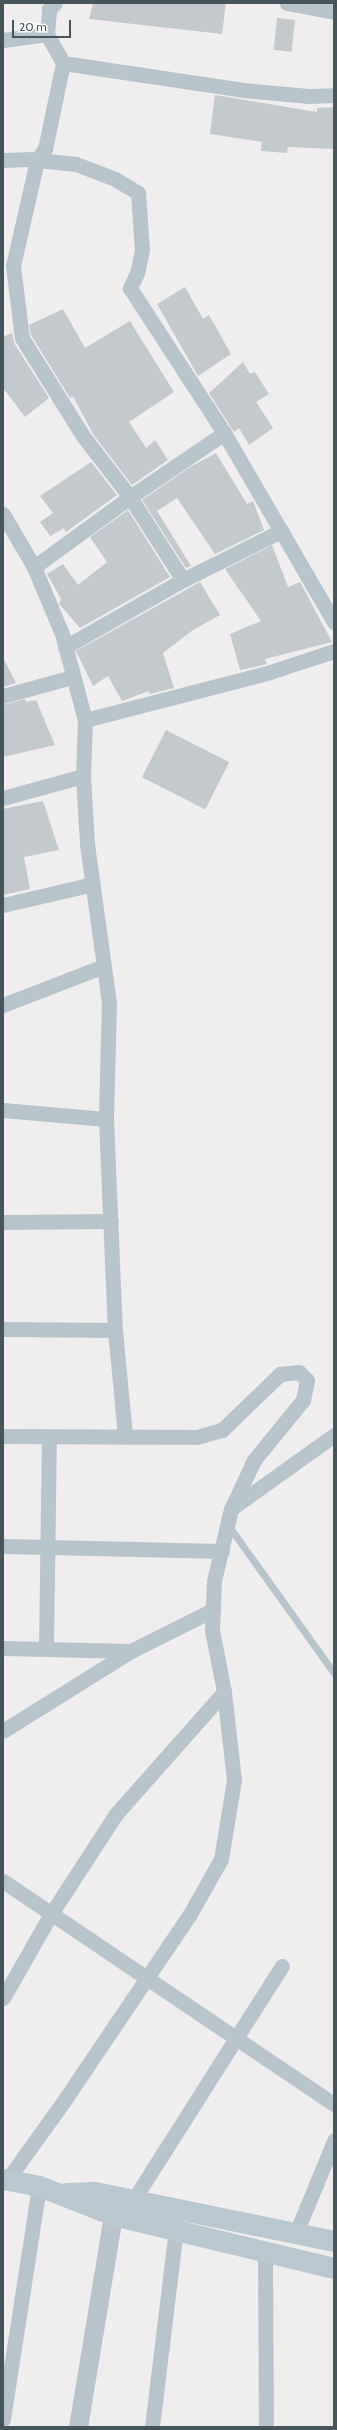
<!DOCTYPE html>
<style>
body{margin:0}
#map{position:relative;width:337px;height:2430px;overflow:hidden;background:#f0edee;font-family:Cabin,sans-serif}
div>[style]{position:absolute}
.building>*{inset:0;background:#c4c9cd;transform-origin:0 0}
.service>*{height:7px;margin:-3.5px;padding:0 3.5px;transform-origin:3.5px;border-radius:3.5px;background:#b8c4cb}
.minor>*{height:15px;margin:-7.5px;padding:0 7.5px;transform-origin:7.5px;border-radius:7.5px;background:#b8c4cb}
.tertiary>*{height:19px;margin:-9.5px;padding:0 9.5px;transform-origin:9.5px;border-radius:9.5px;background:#b8c4cb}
.secondary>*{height:21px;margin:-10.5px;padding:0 10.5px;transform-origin:10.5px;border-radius:10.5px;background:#b9c7d0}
span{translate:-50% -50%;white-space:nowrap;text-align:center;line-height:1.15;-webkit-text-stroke:3.5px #fff;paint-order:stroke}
.frame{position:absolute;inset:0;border:4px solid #46545b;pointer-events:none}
.scale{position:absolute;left:12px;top:20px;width:59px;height:18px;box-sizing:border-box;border:2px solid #46545b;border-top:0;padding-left:5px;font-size:12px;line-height:14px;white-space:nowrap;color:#46545b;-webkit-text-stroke:3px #fff;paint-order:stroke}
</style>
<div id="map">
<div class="building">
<i style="clip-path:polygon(93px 3px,226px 3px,222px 34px,89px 19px)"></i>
<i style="left:277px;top:18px;width:18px;height:32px;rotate:6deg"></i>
<i style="clip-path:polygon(215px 95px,317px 112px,317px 108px,334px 107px,334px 149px,288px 147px,287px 153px,261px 151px,262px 142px,210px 134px)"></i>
<i style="clip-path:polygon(185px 287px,203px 319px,209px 315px,231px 354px,198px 376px,157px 304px)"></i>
<i style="clip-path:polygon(63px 309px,85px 348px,130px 321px,174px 392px,129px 422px,146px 448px,155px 440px,168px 460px,132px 485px,93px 434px,73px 396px,70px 398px,31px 335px,29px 325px)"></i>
<i style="clip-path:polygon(12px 333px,14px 343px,49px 398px,25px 417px,3px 388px,3px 337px)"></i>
<i style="clip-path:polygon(243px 362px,250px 374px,255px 372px,269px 394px,256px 402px,273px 428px,249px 445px,239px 428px,234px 432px,209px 393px)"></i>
<i style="clip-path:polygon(216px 453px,247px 504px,253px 501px,264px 530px,215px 554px,177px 498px,157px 511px,191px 566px,186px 568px,142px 500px,190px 467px)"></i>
<i style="clip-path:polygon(91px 462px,117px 495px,66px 532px,64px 528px,50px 536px,40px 522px,53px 513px,40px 496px)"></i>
<i style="clip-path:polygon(128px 510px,170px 577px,80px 628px,59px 604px,61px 599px,47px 574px,63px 564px,78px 585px,107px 562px,90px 537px)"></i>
<i style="clip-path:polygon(272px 545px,288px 587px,300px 582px,332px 642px,265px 659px,267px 664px,240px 670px,230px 634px,261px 621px,225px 569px)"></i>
<i style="clip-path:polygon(200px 582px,220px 615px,193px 630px,163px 653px,174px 688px,150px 694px,149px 691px,122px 701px,108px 676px,93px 686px,76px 651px)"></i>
<i style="clip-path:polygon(3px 657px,16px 683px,3px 687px)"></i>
<i style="clip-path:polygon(25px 699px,26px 702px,36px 700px,55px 745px,3px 757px,3px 705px)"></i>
<i style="left:166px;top:730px;width:71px;height:53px;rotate:27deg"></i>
<i style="clip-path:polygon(43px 801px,59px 850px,24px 857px,30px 889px,3px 895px,3px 809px)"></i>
</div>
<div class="service">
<i style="left:228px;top:1525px;width:182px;rotate:54.4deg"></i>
</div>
<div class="minor">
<i style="left:287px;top:3px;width:48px;rotate:10.8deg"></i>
<i style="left:47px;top:34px;width:25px;rotate:-85deg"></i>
<i style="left:49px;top:9px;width:8px;rotate:-45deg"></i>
<i style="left:3px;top:40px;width:44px;rotate:-7.8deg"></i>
<i style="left:47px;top:34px;width:33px;rotate:61deg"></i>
<i style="left:3px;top:160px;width:25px;rotate:-2deg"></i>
<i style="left:28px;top:159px;width:48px;rotate:5.9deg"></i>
<i style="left:76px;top:164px;width:42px;rotate:21deg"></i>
<i style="left:115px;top:179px;width:27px;rotate:31deg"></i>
<i style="left:138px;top:193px;width:57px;rotate:86deg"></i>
<i style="left:142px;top:250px;width:24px;rotate:102deg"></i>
<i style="left:137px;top:273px;width:17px;rotate:115deg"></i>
<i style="left:130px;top:288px;width:173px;rotate:57deg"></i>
<i style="left:224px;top:433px;width:219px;rotate:59.8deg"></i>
<i style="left:3px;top:514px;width:61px;rotate:59.7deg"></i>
<i style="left:34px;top:567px;width:73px;rotate:67.3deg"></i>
<i style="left:62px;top:634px;width:89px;rotate:75deg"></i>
<i style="left:85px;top:720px;width:56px;rotate:92deg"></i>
<i style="left:83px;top:776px;width:68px;rotate:86.6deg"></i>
<i style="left:87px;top:844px;width:160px;rotate:82.1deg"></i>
<i style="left:109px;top:1002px;width:117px;rotate:91.5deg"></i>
<i style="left:106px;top:1119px;width:211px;rotate:87.6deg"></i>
<i style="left:115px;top:1330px;width:106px;rotate:84.6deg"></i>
<i style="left:34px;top:567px;width:119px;rotate:-36.1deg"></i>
<i style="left:130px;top:497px;width:114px;rotate:-34.2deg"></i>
<i style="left:183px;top:580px;width:98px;rotate:-122.6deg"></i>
<i style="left:130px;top:497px;width:77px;rotate:-127.6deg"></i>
<i style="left:83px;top:436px;width:115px;rotate:-121.9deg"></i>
<i style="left:22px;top:338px;width:73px;rotate:-97.1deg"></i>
<i style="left:13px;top:266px;width:109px;rotate:-77.2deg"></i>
<i style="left:37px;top:160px;width:14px;rotate:-54deg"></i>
<i style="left:45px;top:149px;width:88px;rotate:-78.2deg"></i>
<i style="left:63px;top:63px;width:182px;rotate:8.5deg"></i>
<i style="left:243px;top:90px;width:66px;rotate:5.2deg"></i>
<i style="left:309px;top:96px;width:25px;rotate:-2deg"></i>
<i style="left:65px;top:647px;width:136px;rotate:-29.6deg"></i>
<i style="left:183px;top:580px;width:110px;rotate:-26.6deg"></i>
<i style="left:3px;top:696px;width:72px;rotate:-15.4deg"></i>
<i style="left:85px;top:720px;width:191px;rotate:-14.5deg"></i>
<i style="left:270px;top:672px;width:67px;rotate:-18.2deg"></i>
<i style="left:3px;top:798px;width:83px;rotate:-15.4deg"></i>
<i style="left:3px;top:905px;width:92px;rotate:-13.1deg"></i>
<i style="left:3px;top:1005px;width:108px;rotate:-21.1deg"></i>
<i style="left:3px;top:1110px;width:103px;rotate:5deg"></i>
<i style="left:3px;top:1222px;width:108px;rotate:-0.5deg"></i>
<i style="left:3px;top:1329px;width:112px;rotate:0.5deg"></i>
<i style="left:3px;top:1436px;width:194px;rotate:0.3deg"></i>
<i style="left:197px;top:1437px;width:26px;rotate:-16deg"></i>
<i style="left:222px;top:1430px;width:81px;rotate:-44deg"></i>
<i style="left:280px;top:1374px;width:19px;rotate:-6deg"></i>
<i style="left:299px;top:1372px;width:11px;rotate:45deg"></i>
<i style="left:307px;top:1380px;width:20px;rotate:101deg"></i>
<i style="left:303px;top:1400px;width:77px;rotate:129.2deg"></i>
<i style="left:254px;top:1460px;width:54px;rotate:115.1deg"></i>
<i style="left:231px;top:1509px;width:74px;rotate:103.3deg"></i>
<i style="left:214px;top:1581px;width:49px;rotate:92.3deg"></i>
<i style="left:212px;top:1630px;width:63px;rotate:79deg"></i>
<i style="left:224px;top:1692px;width:89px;rotate:83.5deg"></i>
<i style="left:234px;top:1780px;width:80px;rotate:99.3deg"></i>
<i style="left:221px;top:1859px;width:63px;rotate:119.4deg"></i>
<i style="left:190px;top:1914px;width:222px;rotate:124deg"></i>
<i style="left:66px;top:2098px;width:101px;rotate:125.7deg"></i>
<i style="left:232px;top:1508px;width:125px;rotate:-35.6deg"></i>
<i style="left:3px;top:1546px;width:219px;rotate:1.3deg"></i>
<i style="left:46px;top:1647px;width:210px;rotate:-89.2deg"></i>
<i style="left:3px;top:1648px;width:128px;rotate:1.3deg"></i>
<i style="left:3px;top:1731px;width:151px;rotate:-32deg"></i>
<i style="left:131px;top:1651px;width:92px;rotate:-26.6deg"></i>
<i style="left:3px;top:1881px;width:399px;rotate:34deg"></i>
<i style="left:3px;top:1998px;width:97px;rotate:-60.3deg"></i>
<i style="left:51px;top:1914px;width:119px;rotate:-57deg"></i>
<i style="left:116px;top:1814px;width:163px;rotate:-48.5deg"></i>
<i style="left:134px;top:2199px;width:276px;rotate:-57.6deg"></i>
<i style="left:296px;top:2233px;width:100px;rotate:-67.6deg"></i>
<i style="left:265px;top:2253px;width:174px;rotate:89.7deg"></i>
<i style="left:3px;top:2419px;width:236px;rotate:-81.2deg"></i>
<i style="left:152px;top:2427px;width:199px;rotate:-83.1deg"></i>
</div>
<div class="tertiary">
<i style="left:78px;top:2427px;width:215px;rotate:-80.6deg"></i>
</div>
<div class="secondary">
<i style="left:3px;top:2179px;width:37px;rotate:11deg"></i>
<i style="left:39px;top:2186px;width:79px;rotate:21.4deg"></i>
<i style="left:113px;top:2215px;width:227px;rotate:13.5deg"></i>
<i style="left:66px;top:2193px;width:29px;rotate:-2deg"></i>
<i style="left:95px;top:2192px;width:244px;rotate:11.6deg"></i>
</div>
<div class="frame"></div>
<div class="scale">20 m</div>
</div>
